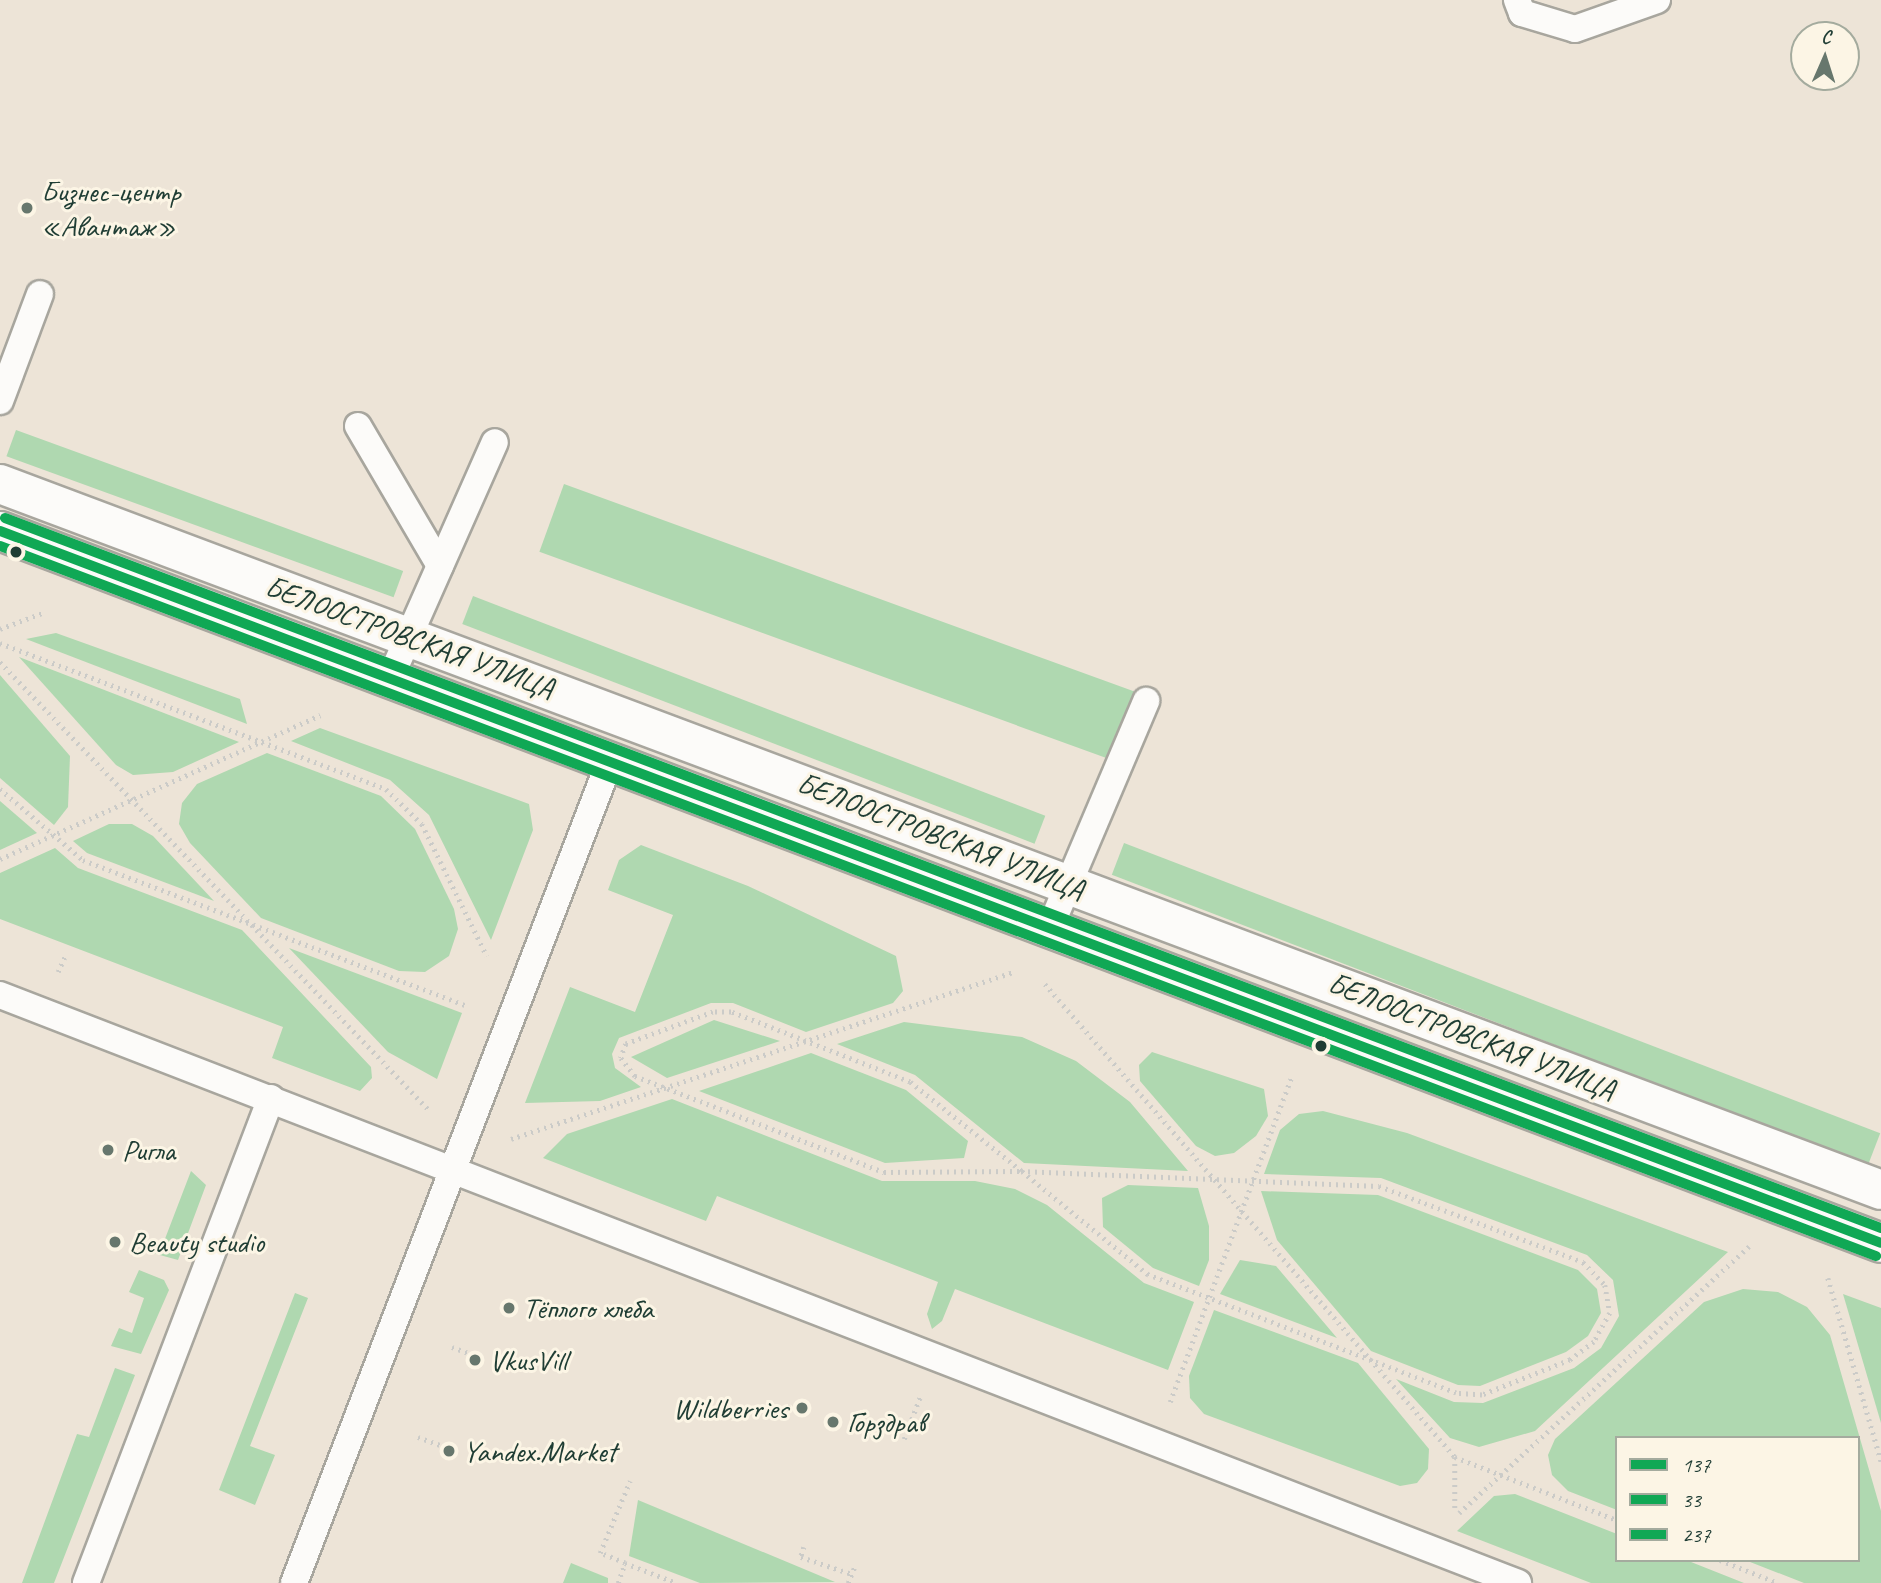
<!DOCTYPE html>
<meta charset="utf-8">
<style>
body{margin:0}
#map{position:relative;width:1881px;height:1583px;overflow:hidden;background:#ede4d7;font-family:Caveat,sans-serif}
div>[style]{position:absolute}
.green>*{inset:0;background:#afd8b0;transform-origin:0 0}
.path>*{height:4.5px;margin-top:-2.25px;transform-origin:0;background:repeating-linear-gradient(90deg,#cbcbc8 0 2px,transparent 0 7px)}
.roads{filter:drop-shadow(2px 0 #a8a69e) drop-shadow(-2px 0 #a8a69e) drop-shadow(0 2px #a8a69e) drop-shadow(0 -2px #a8a69e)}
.service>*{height:26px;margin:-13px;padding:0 13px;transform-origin:13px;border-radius:13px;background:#fcfbf9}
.tertiary>*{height:38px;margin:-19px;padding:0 19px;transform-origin:19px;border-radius:19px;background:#fcfbf9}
.secondary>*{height:38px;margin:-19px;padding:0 19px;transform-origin:19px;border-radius:19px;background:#fcfbf9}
.bus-1>*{height:10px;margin:-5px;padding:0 5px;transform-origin:5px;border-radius:5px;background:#10a855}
.bus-2>*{height:10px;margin:-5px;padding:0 5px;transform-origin:5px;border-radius:5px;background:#10a855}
.bus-3>*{height:10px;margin:-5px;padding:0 5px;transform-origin:5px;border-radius:5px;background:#10a855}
.dots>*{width:19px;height:19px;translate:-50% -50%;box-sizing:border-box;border:4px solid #fcf5e5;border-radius:50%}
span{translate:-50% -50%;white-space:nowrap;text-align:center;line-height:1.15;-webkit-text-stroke:6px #fcf5e5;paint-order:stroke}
.poi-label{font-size:30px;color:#1f3d34}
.left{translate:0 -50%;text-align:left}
.right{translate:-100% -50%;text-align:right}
.street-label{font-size:30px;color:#1f3d34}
.legend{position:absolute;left:1615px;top:1436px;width:245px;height:126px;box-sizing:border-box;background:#fcf5e5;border:2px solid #a4ab9e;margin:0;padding:9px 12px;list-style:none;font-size:21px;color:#1f3d34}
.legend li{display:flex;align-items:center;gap:14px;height:35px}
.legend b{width:35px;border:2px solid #a4ab9e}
.north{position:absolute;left:1790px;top:21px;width:70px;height:70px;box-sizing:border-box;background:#fcf5e5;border:2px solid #a4ab9e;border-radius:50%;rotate:3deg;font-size:19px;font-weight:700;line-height:28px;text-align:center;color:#1f3d34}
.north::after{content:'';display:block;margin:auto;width:24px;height:32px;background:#67776d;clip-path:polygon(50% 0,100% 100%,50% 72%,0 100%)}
</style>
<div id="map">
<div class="green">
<i style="left:16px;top:430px;width:412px;height:28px;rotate:20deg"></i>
<i style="left:564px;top:484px;width:607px;height:72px;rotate:20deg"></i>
<i style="left:473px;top:596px;width:613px;height:30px;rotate:21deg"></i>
<i style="clip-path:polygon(56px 633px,240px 699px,247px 724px,26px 639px)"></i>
<i style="clip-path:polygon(19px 657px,239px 742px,173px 772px,133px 775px,116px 765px)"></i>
<i style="clip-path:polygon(0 675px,70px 756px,68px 807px,54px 825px,0 778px)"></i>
<i style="clip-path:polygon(320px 728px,529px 804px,533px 830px,491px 940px,429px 815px,390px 780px,291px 741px)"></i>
<i style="clip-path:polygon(267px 753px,381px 796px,415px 829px,454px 909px,458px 929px,449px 956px,425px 972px,399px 971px,261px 918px,190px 843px,179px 824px,182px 803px,197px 784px)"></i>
<i style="clip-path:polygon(0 801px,37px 833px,0 850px)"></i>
<i style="clip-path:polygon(109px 824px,132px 824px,153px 836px,214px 901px,87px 853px,73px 841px)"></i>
<i style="left:1124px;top:843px;width:810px;height:34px;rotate:21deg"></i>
<i style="clip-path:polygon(641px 845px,748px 886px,896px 956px,903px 991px,893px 1003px,806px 1032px,733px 1003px,711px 1003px,619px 1038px,612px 1054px,615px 1068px,641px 1087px,600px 1101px,525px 1103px,570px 987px,635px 1012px,673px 915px,608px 890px,619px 860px)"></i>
<i style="clip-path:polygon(55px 848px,78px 868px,242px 930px,371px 1067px,372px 1078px,360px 1091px,272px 1058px,283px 1027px,0 919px,0 873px)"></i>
<i style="clip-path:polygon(289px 948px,462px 1013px,437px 1079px,388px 1052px)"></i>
<i style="clip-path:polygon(714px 1020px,780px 1041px,667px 1078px,631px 1057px)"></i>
<i style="clip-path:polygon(904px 1022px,1022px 1037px,1076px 1061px,1130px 1102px,1188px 1171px,1024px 1163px,915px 1075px,837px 1044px)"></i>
<i style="clip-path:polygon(1152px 1052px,1264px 1089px,1268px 1116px,1256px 1136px,1234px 1153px,1215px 1156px,1196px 1146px,1140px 1081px,1139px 1065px)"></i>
<i style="clip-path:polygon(811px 1053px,906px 1090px,968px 1141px,964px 1158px,885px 1163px,699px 1091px)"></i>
<i style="clip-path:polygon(672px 1099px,882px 1181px,975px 1181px,1015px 1189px,1047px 1205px,1144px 1283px,1194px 1302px,1168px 1370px,955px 1289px,942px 1321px,932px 1329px,927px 1314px,938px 1282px,717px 1196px,706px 1221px,543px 1158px,567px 1134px)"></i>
<i style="clip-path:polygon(1323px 1111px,1407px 1133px,1728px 1252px,1535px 1431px,1479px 1447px,1450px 1438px,1396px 1379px,1454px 1402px,1483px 1403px,1574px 1368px,1601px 1348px,1619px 1316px,1613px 1280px,1587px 1255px,1381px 1178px,1264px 1174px,1280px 1130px,1299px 1114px)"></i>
<i style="clip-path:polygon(191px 1171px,206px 1185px,178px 1260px,149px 1252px,152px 1240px,163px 1244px)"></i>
<i style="clip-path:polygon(1128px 1185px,1198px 1188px,1209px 1226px,1209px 1260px,1199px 1286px,1153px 1268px,1103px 1227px,1102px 1198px)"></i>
<i style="clip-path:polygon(1261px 1191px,1378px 1195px,1578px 1270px,1597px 1289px,1601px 1313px,1588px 1336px,1566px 1352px,1480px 1386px,1458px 1385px,1371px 1351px,1277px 1240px)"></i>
<i style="clip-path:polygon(1240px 1260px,1276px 1266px,1337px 1338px,1220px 1294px)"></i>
<i style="clip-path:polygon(139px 1270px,164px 1280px,169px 1290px,141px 1354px,111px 1346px,119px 1328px,132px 1333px,144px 1298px,129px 1292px)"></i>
<i style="clip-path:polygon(1743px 1289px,1778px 1292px,1807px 1307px,1830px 1335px,1881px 1511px,1881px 1583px,1804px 1583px,1745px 1560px,1858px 1560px,1858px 1438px,1617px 1438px,1617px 1510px,1568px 1491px,1552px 1475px,1548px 1455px,1555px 1439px,1704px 1302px)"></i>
<i style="clip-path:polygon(295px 1293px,308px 1298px,250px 1446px,275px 1455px,255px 1505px,219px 1490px)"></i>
<i style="clip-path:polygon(1843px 1294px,1881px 1308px,1881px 1423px)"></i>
<i style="clip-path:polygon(1214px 1310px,1358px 1363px,1429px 1449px,1428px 1469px,1417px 1483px,1400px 1486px,1204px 1414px,1190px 1398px,1189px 1376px)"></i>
<i style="clip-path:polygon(115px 1368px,135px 1375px,54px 1583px,22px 1583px,77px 1434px,89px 1437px)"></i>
<i style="clip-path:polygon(1515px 1494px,1617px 1534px,1617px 1560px,1686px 1560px,1744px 1583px,1591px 1583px,1457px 1531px,1494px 1496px)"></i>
<i style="clip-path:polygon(638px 1500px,835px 1582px,700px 1583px,629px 1556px)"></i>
<i style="clip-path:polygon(571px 1563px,608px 1578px,608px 1583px,563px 1583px)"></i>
</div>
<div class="path">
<i style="left:0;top:629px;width:48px;rotate:-20.7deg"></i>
<i style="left:0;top:643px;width:413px;rotate:20.7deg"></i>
<i style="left:386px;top:789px;width:50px;rotate:44.2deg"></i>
<i style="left:422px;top:824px;width:147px;rotate:63.8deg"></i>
<i style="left:0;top:662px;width:619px;rotate:46.24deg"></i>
<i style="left:0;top:789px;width:109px;rotate:40.5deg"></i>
<i style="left:83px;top:860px;width:412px;rotate:20.8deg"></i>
<i style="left:0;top:859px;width:351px;rotate:-24.2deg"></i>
<i style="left:58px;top:972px;width:20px;rotate:-66deg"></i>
<i style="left:1045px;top:984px;width:626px;rotate:49.08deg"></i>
<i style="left:1455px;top:1457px;width:174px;rotate:21.3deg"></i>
<i style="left:511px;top:1139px;width:529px;rotate:-18.4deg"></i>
<i style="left:1021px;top:1171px;width:142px;rotate:-141.3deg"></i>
<i style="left:910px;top:1082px;width:192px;rotate:-158.6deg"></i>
<i style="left:731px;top:1012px;width:18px;rotate:180deg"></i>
<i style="left:713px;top:1012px;width:93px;rotate:159.8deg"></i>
<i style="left:626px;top:1044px;width:15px;rotate:110deg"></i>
<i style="left:621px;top:1058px;width:23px;rotate:52deg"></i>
<i style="left:635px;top:1076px;width:267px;rotate:21.1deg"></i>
<i style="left:884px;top:1172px;width:137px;rotate:-0.4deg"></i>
<i style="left:1021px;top:1171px;width:358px;rotate:2.4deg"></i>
<i style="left:1379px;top:1186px;width:218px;rotate:20.4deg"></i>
<i style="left:1583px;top:1262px;width:32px;rotate:46deg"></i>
<i style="left:1605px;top:1285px;width:28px;rotate:80deg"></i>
<i style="left:1610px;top:1313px;width:33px;rotate:119deg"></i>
<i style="left:1594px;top:1342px;width:30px;rotate:143deg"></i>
<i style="left:1570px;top:1360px;width:95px;rotate:158.3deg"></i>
<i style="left:1482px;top:1395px;width:26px;rotate:-176deg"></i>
<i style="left:1456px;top:1393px;width:330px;rotate:-159deg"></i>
<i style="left:1148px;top:1275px;width:164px;rotate:-140.7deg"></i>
<i style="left:1828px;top:1278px;width:191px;rotate:73.8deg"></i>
<i style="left:452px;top:1347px;width:27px;rotate:20deg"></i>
<i style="left:1170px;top:1402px;width:349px;rotate:-69.5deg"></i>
<i style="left:418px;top:1437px;width:27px;rotate:20deg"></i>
<i style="left:904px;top:1439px;width:45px;rotate:-69.1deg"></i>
<i style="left:1455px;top:1457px;width:55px;rotate:90deg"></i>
<i style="left:1459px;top:1513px;width:394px;rotate:-42.6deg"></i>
<i style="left:804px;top:1547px;width:10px;rotate:107deg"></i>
<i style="left:801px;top:1557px;width:54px;rotate:18.4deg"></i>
<i style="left:1720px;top:1560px;width:62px;rotate:21.6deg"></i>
<i style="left:625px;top:1563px;width:27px;rotate:-158deg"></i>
<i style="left:600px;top:1553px;width:78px;rotate:-67.4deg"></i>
<i style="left:618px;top:1583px;width:21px;rotate:-71deg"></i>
<i style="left:625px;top:1563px;width:56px;rotate:21deg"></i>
<i style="left:848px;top:1583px;width:18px;rotate:-68deg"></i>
</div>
<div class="roads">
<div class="service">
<i style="left:1517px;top:0;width:14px;rotate:69deg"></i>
<i style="left:1522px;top:13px;width:55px;rotate:16.8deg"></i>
<i style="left:1575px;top:29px;width:87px;rotate:-19.5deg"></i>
<i style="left:0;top:401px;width:114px;rotate:-69.5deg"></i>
<i style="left:358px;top:426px;width:162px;rotate:59.6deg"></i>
<i style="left:389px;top:681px;width:261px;rotate:-66.1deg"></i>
<i style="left:1049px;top:930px;width:249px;rotate:-67deg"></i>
<i style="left:0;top:995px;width:1628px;rotate:21.17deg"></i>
<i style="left:86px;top:1583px;width:519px;rotate:-69.12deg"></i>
<i style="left:294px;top:1583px;width:875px;rotate:-68.98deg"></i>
</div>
<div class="tertiary">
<i style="left:0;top:484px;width:2009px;rotate:20.57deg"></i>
</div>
<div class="secondary">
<i style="left:0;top:531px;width:2011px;rotate:20.73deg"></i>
</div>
</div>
<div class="bus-1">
<i style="left:0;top:531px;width:2011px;rotate:20.73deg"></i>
</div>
<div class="bus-2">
<i style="left:0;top:546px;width:2006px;rotate:20.73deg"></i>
</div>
<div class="bus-3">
<i style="left:5px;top:518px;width:2006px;rotate:20.73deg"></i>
</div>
<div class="dots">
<i style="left:27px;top:208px;background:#67776d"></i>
<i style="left:16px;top:552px;background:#1f3d34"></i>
<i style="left:1321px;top:1046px;background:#1f3d34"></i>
<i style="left:108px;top:1150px;background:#67776d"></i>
<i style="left:115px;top:1242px;background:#67776d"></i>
<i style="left:509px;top:1308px;background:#67776d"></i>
<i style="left:475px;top:1360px;background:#67776d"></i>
<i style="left:802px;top:1408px;background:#67776d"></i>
<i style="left:833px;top:1422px;background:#67776d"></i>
<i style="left:449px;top:1451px;background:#67776d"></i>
</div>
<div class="poi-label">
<span class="left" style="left:41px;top:208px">Бизнес-центр<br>«Авантаж»</span>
<span class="left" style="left:122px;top:1150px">Ригла</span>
<span class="left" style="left:129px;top:1242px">Beauty studio</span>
<span class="left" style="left:523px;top:1308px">Тёплого хлеба</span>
<span class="left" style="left:489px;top:1360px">VkusVill</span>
<span class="right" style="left:788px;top:1408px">Wildberries</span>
<span class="left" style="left:847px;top:1422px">Горздрав</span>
<span class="left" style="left:463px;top:1451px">Yandex.Market</span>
</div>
<div class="street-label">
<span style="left:410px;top:637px;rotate:20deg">БЕЛООСТРОВСКАЯ УЛИЦА</span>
<span style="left:941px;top:836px;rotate:21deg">БЕЛООСТРОВСКАЯ УЛИЦА</span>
<span style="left:1472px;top:1036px;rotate:21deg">БЕЛООСТРОВСКАЯ УЛИЦА</span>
</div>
<ul class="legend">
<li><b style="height:9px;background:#10a855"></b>137</li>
<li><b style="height:9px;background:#10a855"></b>33</li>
<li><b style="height:9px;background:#10a855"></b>237</li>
</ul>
<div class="north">С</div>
</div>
